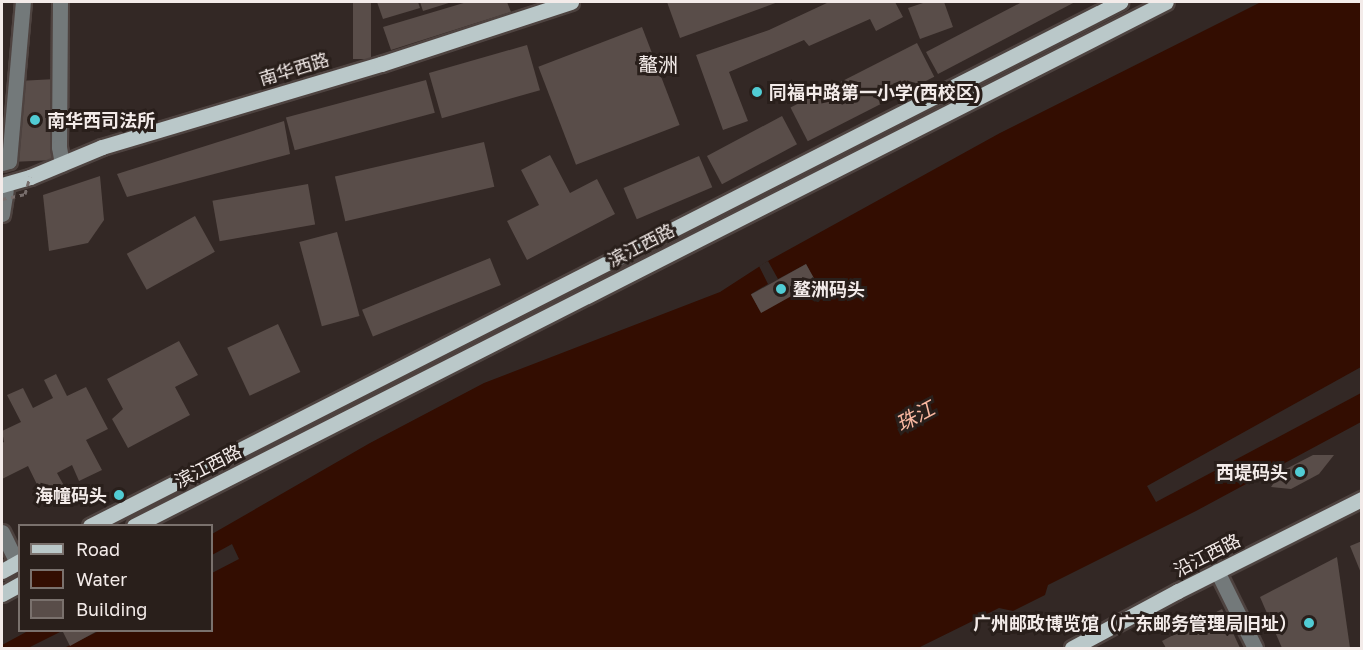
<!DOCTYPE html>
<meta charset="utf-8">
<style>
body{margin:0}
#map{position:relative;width:1363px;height:650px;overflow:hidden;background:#332825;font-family:"Golos Text","Noto Sans SC",sans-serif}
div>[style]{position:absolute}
.water>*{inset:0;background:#330d01}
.pier>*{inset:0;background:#332825}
.building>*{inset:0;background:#594d49;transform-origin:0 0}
.roads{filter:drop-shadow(2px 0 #4e4340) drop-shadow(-2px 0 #4e4340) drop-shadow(0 2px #4e4340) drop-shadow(0 -2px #4e4340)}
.minor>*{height:15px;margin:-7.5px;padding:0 7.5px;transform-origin:7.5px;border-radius:7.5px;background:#73797a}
.major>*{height:15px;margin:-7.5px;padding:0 7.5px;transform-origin:7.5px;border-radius:7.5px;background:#bac8c9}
.path-bridge>*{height:3px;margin-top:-1.5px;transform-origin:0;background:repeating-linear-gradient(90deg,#786e6c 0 4.5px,transparent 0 9px)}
.dots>*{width:16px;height:16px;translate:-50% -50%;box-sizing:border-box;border:3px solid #291f1b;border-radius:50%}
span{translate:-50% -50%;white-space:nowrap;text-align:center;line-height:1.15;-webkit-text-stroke:6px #291f1b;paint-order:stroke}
.street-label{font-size:18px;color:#f3ebe9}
.poi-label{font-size:18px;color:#f3ebe9;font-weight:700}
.left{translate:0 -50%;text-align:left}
.right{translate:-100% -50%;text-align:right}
.neighbourhood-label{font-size:20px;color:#f3ebe9}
.water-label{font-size:20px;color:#fab8a1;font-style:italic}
.frame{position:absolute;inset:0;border:3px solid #f3ebe9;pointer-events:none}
.legend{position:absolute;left:18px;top:524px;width:195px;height:108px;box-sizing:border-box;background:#291f1b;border:2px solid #7a716d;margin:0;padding:8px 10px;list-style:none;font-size:18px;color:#f3ebe9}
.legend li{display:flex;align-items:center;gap:12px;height:30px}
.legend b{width:30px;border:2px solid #7a716d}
</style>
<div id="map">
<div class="water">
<i style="clip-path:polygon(1261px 2px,1361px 2px,1361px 422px,1196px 511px,1048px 585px,1045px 595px,1013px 611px,999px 608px,918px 648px,2px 648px,2px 645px,28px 631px,212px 630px,212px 534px,370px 443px,484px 383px,720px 292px,768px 261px,1000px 133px)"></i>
</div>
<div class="pier">
<i style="clip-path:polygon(768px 261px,778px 279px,806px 264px,816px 282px,760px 311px,751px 294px,768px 284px,759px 266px)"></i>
<i style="clip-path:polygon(1361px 367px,1361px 393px,1156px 502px,1147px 486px)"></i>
<i style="clip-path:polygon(232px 544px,239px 559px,212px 573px,212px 555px)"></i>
<i style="clip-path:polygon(62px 631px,99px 631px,64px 648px,28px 648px)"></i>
</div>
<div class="building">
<i style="left:353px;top:2px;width:18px;height:57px"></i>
<i style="clip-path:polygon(377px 2px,418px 2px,420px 8px,383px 19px)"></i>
<i style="clip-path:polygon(420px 2px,452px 2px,423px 11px)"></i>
<i style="clip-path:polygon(467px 2px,507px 2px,511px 12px,391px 50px,383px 27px)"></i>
<i style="clip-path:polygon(667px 2px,778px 2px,680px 38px)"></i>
<i style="clip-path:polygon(829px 2px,895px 2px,903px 17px,876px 31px,870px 19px,809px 46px,804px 40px,729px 72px,748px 121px,723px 130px,696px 55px,769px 30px)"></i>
<i style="clip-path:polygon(926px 2px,944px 2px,953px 27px,920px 39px,908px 8px)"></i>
<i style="clip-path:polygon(1022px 2px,1075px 2px,938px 74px,926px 52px)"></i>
<i style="left:642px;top:27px;width:105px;height:111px;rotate:69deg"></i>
<i style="left:917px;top:43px;width:38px;height:142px;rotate:63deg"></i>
<i style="left:527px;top:45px;width:47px;height:102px;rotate:74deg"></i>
<i style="clip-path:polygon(56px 79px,55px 160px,11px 162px,18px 81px)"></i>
<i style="left:426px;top:80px;width:34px;height:145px;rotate:75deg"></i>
<i style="left:782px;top:116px;width:32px;height:85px;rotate:62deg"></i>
<i style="clip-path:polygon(284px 121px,290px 154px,127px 197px,117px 174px)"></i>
<i style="left:484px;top:142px;width:46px;height:153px;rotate:77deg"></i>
<i style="clip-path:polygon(550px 155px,570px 193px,597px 179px,615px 214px,527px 260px,507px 221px,539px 205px,521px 170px)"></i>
<i style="left:699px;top:156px;width:34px;height:82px;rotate:67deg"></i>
<i style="clip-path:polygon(100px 176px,104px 220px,88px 243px,49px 251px,43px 195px)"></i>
<i style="left:308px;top:184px;width:41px;height:97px;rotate:80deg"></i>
<i style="left:195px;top:216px;width:41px;height:78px;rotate:61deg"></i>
<i style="left:337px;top:232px;width:87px;height:39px;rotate:75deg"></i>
<i style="left:490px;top:258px;width:29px;height:138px;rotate:68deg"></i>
<i style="left:806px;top:264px;width:21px;height:63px;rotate:61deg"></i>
<i style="left:278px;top:324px;width:53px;height:56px;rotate:65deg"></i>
<i style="clip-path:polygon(179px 341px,198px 375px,175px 387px,190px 415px,128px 448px,112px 419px,123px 409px,107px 379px)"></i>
<i style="clip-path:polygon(56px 374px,67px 396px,86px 387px,108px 429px,86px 440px,102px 470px,79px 481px,72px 465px,57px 473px,67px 491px,45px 501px,28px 466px,2px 479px,2px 443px,4px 442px,2px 431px,21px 422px,7px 395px,23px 388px,33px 408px,53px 398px,44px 380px)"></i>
<i style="clip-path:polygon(1313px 455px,1334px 455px,1319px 474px,1291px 489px,1271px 487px,1282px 471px)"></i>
<i style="clip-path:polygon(1362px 541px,1362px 573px,1361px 573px,1350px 546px)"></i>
<i style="clip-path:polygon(1337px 557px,1350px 648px,1282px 648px,1260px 597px)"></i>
<i style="clip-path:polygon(1222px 609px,1240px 648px,1166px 648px,1162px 641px)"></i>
<i style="clip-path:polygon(62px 630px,99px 630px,70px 646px)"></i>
</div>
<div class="roads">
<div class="minor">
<i style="left:60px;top:2px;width:145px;rotate:90.4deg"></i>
<i style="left:59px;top:147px;width:17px;rotate:80deg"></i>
<i style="left:2px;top:163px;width:7px;rotate:-16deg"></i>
<i style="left:9px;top:161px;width:160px;rotate:-85deg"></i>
<i style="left:2px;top:214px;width:24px;rotate:-81deg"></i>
<i style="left:2px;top:532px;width:34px;rotate:64deg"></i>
<i style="left:1217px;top:571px;width:86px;rotate:63.7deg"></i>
</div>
<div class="major">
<i style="left:2px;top:185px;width:29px;rotate:-16deg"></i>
<i style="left:30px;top:177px;width:78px;rotate:-22.6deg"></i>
<i style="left:102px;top:147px;width:291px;rotate:-16.6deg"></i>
<i style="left:381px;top:64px;width:200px;rotate:-18.1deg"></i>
<i style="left:90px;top:526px;width:1156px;rotate:-26.96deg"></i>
<i style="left:134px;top:526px;width:1157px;rotate:-26.92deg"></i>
<i style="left:2px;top:571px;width:21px;rotate:-29deg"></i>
<i style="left:2px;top:594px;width:21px;rotate:-29deg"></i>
<i style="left:1072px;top:648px;width:120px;rotate:-28.3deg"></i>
<i style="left:1178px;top:591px;width:206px;rotate:-26.6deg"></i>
</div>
</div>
<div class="path-bridge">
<i style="left:2px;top:199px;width:24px;rotate:-12deg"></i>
<i style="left:25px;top:194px;width:18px;rotate:-74deg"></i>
</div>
<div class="dots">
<i style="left:757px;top:92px;background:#51ccd4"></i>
<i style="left:35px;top:120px;background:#51ccd4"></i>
<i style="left:781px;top:289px;background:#51ccd4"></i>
<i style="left:1300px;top:472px;background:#51ccd4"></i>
<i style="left:119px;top:495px;background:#51ccd4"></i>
<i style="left:1309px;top:623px;background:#51ccd4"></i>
</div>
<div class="street-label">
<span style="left:294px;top:69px;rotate:-17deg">南华西路</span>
<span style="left:641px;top:245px;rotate:-27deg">滨江西路</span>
<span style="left:208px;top:466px;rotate:-27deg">滨江西路</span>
<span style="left:1207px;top:555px;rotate:-27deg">沿江西路</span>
</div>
<div class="poi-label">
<span class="left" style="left:769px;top:92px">同福中路第一小学(西校区)</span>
<span class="left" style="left:47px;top:120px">南华西司法所</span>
<span class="left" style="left:793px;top:289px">鳌洲码头</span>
<span class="right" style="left:1288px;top:472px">西堤码头</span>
<span class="right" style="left:107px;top:495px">海幢码头</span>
<span class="right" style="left:1297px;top:623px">广州邮政博览馆（广东邮务管理局旧址）</span>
</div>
<div class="neighbourhood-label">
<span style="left:658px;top:64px">鼇洲</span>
</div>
<div class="water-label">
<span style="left:915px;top:416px;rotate:-28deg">珠江</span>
</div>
<div class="frame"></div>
<ul class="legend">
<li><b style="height:8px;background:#bac8c9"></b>Road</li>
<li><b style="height:16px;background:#330d01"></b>Water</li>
<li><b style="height:16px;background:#594d49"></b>Building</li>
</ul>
</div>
